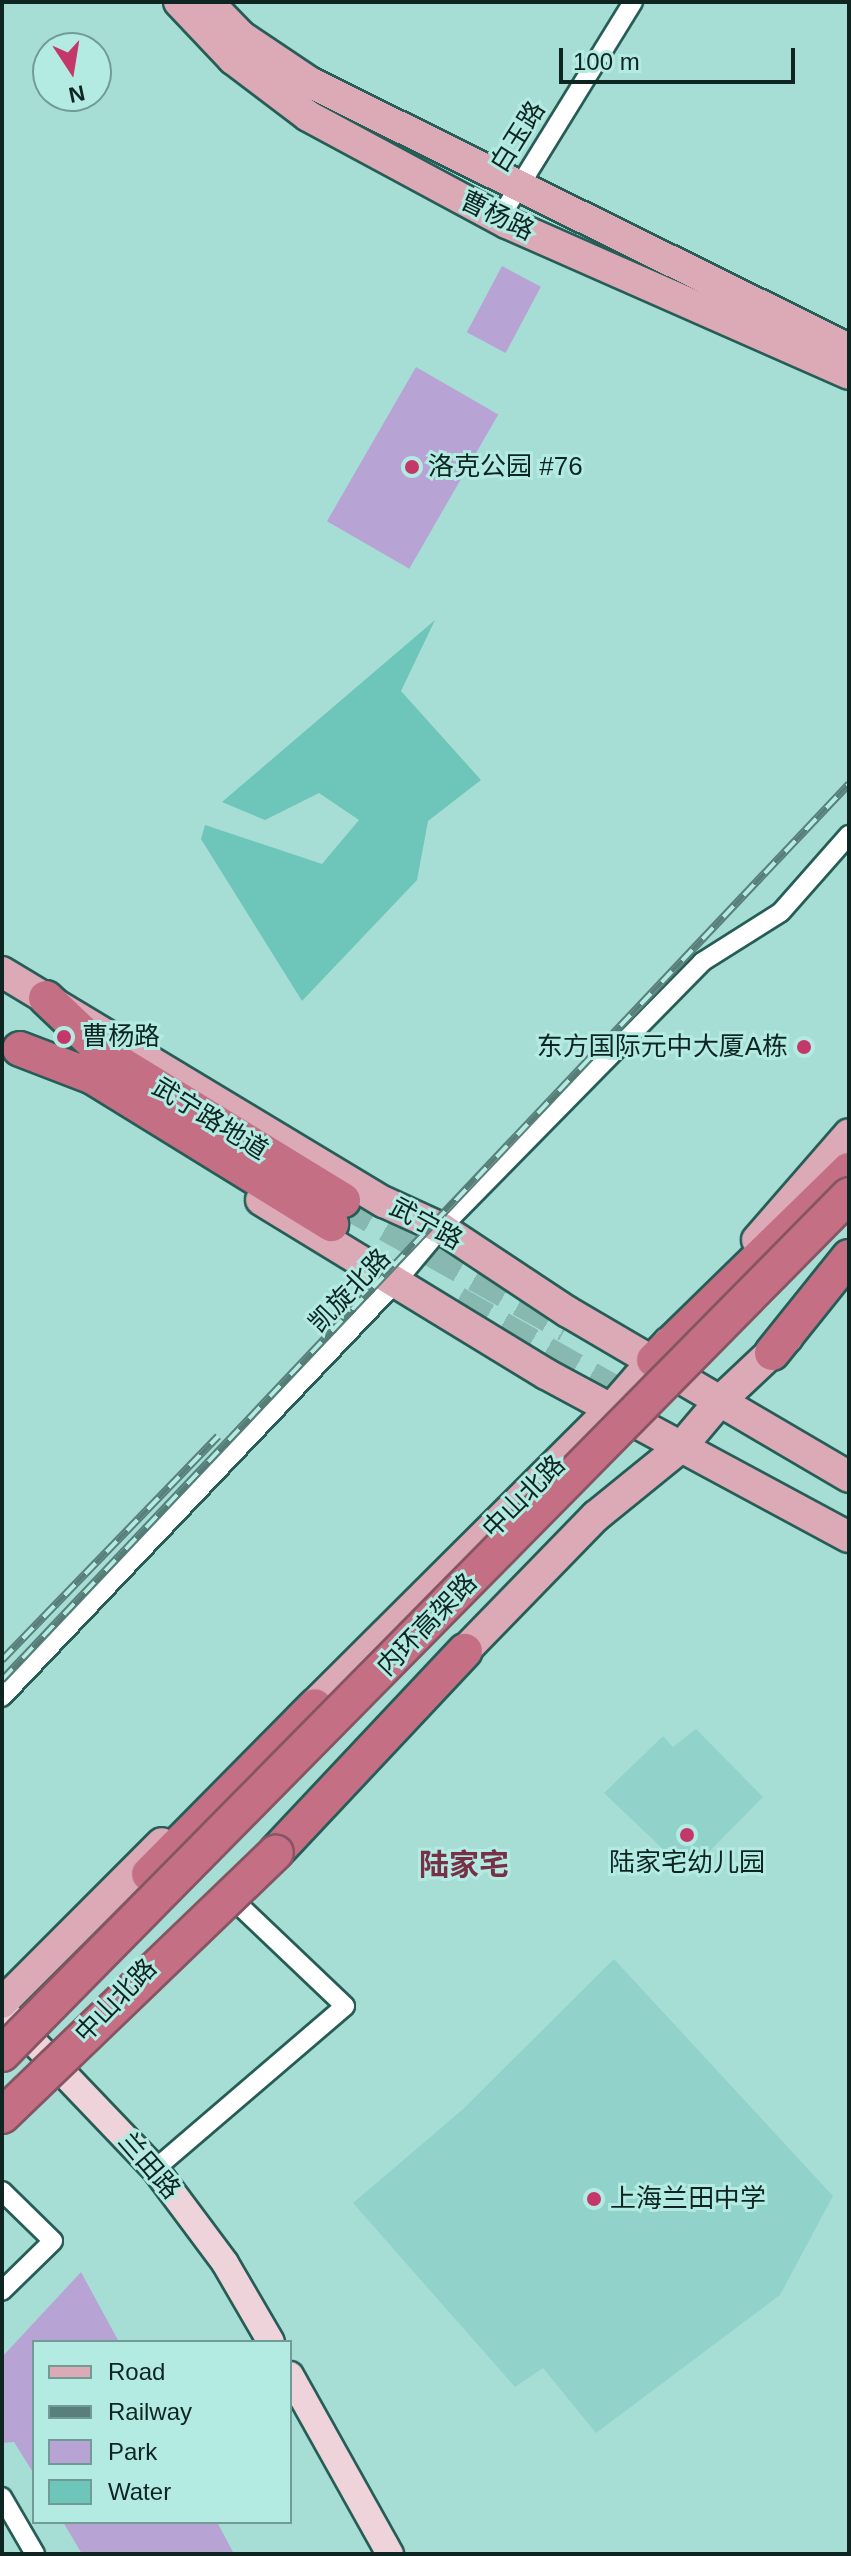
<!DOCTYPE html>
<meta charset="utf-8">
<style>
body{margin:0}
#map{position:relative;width:851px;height:2556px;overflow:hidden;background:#a6ded5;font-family:Helvetica,"Noto Sans SC",sans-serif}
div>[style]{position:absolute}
.built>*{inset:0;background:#91d3ca}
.green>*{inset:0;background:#b8a3d5;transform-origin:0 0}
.water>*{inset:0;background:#6ec5b9}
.highway-tunnel>*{height:34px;margin-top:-17px;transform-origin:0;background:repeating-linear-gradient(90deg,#88b9b1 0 34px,transparent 0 51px)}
.roads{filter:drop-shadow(2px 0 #265d56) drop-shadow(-2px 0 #265d56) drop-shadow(0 2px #265d56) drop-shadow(0 -2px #265d56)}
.street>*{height:18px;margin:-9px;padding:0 9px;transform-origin:9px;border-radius:9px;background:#fff}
.secondary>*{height:26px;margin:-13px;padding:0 13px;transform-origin:13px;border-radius:13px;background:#eed4da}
.primary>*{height:30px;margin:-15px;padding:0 15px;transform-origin:15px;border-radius:15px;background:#dca9b6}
.highway>*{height:34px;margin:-17px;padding:0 17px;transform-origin:17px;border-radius:17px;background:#c56f85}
.rail>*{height:8px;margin-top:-4px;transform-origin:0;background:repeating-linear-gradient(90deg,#b3ebe2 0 15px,#587f79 0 30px);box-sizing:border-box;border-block:2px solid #587f79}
.bridges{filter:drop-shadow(2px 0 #855562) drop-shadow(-2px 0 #855562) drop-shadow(0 2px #855562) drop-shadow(0 -2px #855562)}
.highway-bridge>*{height:34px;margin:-17px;padding:0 17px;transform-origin:17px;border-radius:17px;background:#c56f85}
.dots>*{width:22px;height:22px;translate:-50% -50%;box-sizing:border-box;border:4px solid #b3ebe2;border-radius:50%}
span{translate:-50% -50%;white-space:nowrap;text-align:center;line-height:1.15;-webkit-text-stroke:6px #b3ebe2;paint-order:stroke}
.street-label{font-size:26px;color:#0e2522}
.poi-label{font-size:26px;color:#0e2522}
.left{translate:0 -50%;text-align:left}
.right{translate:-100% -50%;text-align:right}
.quarter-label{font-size:30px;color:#773146;font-weight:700}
.frame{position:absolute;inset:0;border:4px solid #0e2522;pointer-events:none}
.legend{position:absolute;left:32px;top:2340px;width:260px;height:184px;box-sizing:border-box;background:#b3ebe2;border:2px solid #719c95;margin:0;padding:10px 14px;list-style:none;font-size:24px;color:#0e2522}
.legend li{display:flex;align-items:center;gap:16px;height:40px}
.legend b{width:40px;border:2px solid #719c95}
.north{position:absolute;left:32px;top:32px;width:80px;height:80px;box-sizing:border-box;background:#b3ebe2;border:2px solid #719c95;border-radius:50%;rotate:168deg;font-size:22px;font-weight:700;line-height:32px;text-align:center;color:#0e2522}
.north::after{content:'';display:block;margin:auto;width:28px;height:36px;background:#c43869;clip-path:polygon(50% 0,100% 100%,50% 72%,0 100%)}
.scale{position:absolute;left:559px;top:48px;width:236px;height:36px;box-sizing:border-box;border:4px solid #0e2522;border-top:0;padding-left:10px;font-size:24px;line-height:28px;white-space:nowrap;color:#0e2522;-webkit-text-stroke:6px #b3ebe2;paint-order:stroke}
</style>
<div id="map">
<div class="built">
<i style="clip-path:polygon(696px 1729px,763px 1797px,688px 1873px,604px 1793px,663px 1736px,673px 1747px)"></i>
<i style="clip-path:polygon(614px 1959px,833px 2196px,780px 2295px,596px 2433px,543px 2368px,515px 2387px,353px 2203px,462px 2110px)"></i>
</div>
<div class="green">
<i style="left:502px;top:266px;width:44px;height:75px;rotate:28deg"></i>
<i style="left:416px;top:367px;width:95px;height:178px;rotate:30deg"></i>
<i style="clip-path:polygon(81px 2272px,119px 2342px,34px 2342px,34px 2474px,14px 2442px,2px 2443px,2px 2357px)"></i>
<i style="clip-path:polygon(63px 2522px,217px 2522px,234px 2554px,82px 2554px)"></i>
</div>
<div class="water">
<i style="clip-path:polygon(435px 620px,401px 691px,481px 780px,428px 821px,417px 880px,302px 1001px,201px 839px,205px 825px,322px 864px,359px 820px,319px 793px,265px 820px,222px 802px)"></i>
</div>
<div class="highway-tunnel">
<i style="left:343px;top:1200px;width:257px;rotate:29.2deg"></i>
<i style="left:456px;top:1303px;width:219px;rotate:29.5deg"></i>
</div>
<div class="roads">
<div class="street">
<i style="left:499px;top:219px;width:255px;rotate:-58.3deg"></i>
<i style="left:2px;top:1697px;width:571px;rotate:-46.49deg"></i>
<i style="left:395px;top:1283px;width:72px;rotate:-50.1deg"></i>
<i style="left:441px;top:1228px;width:373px;rotate:-45.5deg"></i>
<i style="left:702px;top:962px;width:93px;rotate:-32.3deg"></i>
<i style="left:781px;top:912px;width:103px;rotate:-48.6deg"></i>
<i style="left:155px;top:2169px;width:250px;rotate:-40.6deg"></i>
<i style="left:345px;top:2006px;width:148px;rotate:-136.4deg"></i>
<i style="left:2px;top:2191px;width:71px;rotate:44.4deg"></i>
<i style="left:53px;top:2241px;width:71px;rotate:135.6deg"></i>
<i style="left:2px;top:2497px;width:66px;rotate:59.9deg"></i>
</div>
<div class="secondary">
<i style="left:2px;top:2009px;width:221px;rotate:46.3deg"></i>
<i style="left:155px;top:2169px;width:117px;rotate:53.3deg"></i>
<i style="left:225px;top:2263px;width:91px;rotate:59.8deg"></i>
<i style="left:290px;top:2375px;width:205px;rotate:60.8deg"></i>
</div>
<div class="primary">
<i style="left:179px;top:2px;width:79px;rotate:46.5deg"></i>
<i style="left:233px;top:59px;width:94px;rotate:37.2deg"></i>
<i style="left:308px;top:116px;width:226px;rotate:28.3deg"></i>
<i style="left:507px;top:223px;width:374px;rotate:23.8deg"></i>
<i style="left:208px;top:2px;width:47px;rotate:45.9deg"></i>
<i style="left:241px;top:36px;width:84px;rotate:33.9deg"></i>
<i style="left:311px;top:83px;width:600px;rotate:26.31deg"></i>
<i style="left:2px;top:972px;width:446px;rotate:31.1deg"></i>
<i style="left:384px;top:1202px;width:63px;rotate:24.5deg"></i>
<i style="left:441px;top:1228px;width:152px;rotate:33.5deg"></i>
<i style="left:568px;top:1312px;width:326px;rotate:30.4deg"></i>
<i style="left:261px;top:1200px;width:334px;rotate:31.4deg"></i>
<i style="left:546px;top:1374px;width:344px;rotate:28.3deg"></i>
<i style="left:757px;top:1240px;width:140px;rotate:-49deg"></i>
<i style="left:448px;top:1668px;width:212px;rotate:-45.8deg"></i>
<i style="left:596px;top:1516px;width:111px;rotate:-39.1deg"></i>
<i style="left:682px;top:1446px;width:59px;rotate:-49.8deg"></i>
<i style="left:720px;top:1401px;width:93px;rotate:-43.3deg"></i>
<i style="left:299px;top:1720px;width:439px;rotate:-44.9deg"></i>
<i style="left:610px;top:1410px;width:89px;rotate:-49.1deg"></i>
<i style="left:2px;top:2003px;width:226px;rotate:-45deg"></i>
</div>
<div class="highway">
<i style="left:46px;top:998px;width:83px;rotate:43.5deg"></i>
<i style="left:106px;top:1055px;width:278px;rotate:31.5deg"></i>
<i style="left:20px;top:1049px;width:78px;rotate:21deg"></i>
<i style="left:93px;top:1077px;width:280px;rotate:31.7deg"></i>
<i style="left:772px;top:1353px;width:123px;rotate:-51.3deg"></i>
<i style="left:654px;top:1360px;width:272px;rotate:-44.3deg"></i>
<i style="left:276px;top:1852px;width:276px;rotate:-46.8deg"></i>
<i style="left:149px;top:1874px;width:236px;rotate:-45.3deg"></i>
</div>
</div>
<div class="rail">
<i style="left:2px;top:1660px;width:311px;rotate:-46deg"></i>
<i style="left:2px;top:1680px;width:1233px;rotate:-46.61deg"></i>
</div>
<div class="bridges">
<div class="highway-bridge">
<i style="left:2px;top:2054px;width:1206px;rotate:-45.4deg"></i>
<i style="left:2px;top:2116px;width:380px;rotate:-43.9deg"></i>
</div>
</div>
<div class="dots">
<i style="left:412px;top:467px;background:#c43869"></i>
<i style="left:64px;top:1037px;background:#c43869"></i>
<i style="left:804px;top:1047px;background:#c43869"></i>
<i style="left:687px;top:1835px;background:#c43869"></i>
<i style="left:594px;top:2199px;background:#c43869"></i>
</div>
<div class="street-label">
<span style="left:518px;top:137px;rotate:-58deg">白玉路</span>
<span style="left:497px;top:216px;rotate:26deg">曹杨路</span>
<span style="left:210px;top:1119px;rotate:32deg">武宁路地道</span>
<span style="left:426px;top:1224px;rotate:29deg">武宁路</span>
<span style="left:350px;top:1291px;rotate:-46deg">凯旋北路</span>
<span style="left:524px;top:1497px;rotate:-45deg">中山北路</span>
<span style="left:427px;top:1625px;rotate:-46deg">内环高架路</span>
<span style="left:116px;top:2001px;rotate:-46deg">中山北路</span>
<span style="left:149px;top:2166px;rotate:49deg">兰田路</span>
</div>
<div class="poi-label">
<span class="left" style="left:428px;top:467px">洛克公园 #76</span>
<span class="left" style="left:82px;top:1037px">曹杨路</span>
<span class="right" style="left:788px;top:1047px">东方国际元中大厦A栋</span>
<span style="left:687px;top:1863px">陆家宅幼儿园</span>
<span class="left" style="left:610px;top:2199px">上海兰田中学</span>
</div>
<div class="quarter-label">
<span style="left:464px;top:1865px">陆家宅</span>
</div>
<div class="frame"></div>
<ul class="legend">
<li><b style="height:10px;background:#dca9b6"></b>Road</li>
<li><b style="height:10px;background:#587f79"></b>Railway</li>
<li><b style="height:22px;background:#b8a3d5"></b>Park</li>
<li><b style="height:22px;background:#6ec5b9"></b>Water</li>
</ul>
<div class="north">N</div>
<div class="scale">100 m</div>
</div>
